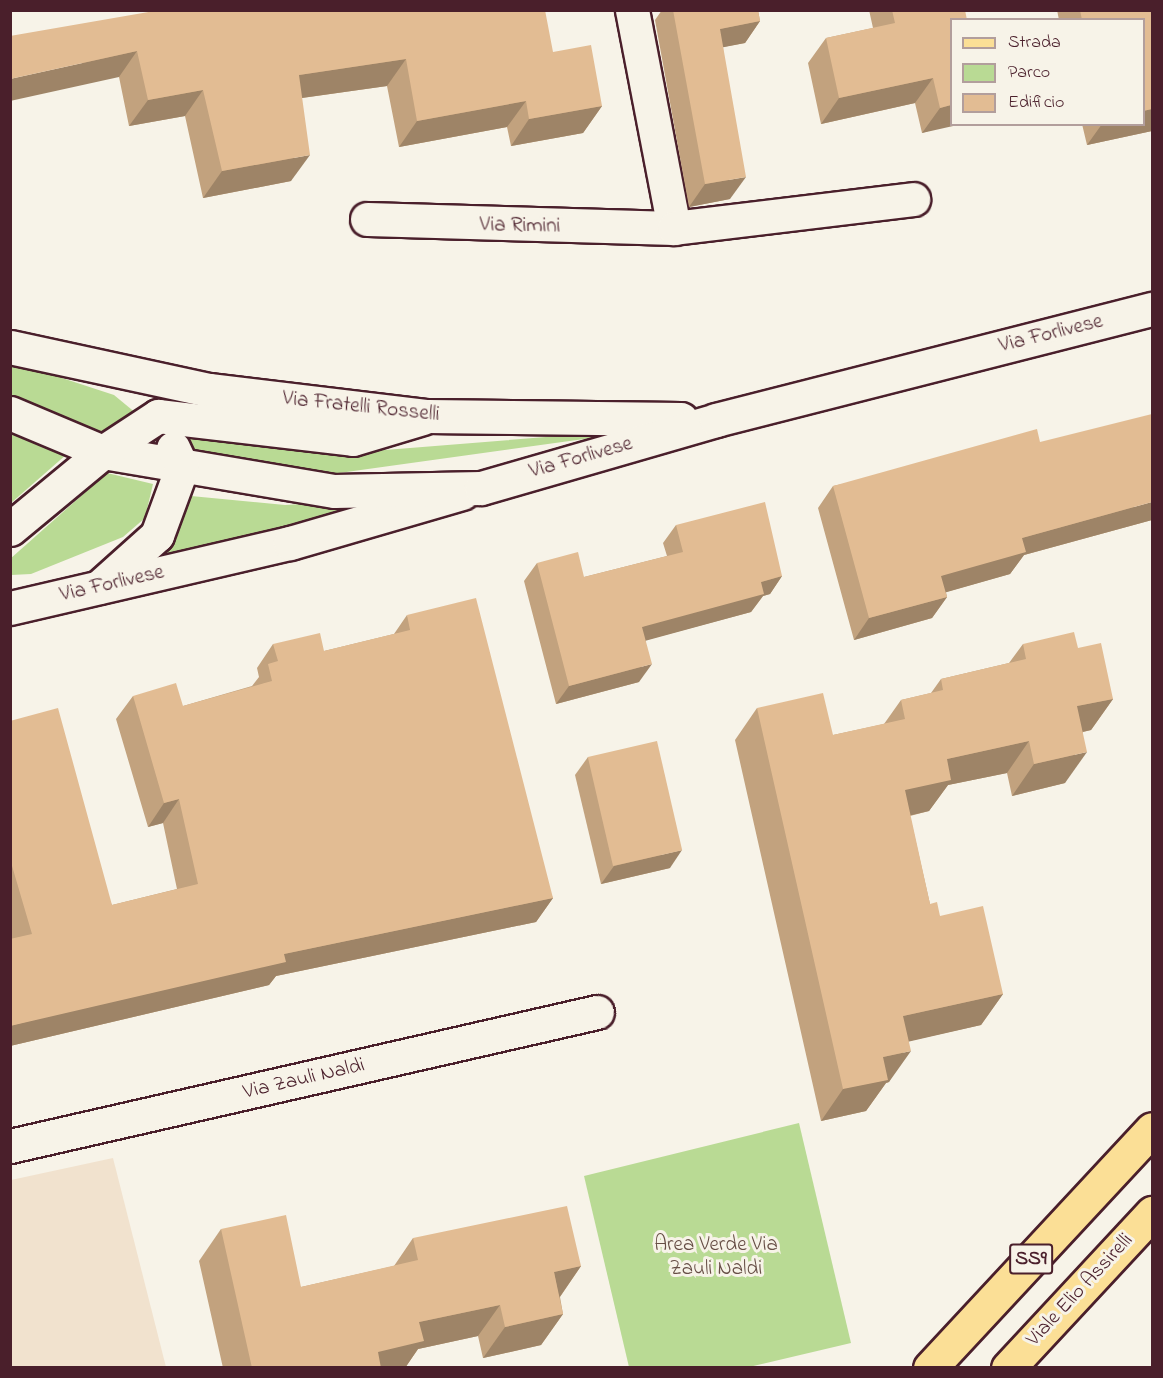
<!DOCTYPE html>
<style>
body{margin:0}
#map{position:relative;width:1163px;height:1378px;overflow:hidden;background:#f7f3e8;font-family:"Indie Flower",sans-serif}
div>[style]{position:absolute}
.built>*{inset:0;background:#f1e2ce}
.green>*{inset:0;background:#b9da94}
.roads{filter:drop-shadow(2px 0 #4a1f2b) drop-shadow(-2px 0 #4a1f2b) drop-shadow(0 2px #4a1f2b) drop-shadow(0 -2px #4a1f2b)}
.minor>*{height:33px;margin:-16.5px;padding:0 16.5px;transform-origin:16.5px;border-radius:16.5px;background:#f7f3e8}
.secondary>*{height:33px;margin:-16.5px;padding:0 16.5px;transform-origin:16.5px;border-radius:16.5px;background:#f7f3e8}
.primary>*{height:33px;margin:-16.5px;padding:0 16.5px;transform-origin:16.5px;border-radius:16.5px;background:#fbdf96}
.wall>*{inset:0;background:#c2a27e}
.shaded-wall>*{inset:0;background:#9e8467}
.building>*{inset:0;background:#e2bc93;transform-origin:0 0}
span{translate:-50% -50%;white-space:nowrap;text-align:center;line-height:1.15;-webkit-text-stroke:6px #f7f3e8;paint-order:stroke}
.shield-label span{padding:2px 4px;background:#f7f3e8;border:2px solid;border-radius:4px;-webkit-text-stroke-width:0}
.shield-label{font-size:20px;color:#4a1f2b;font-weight:700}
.street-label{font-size:21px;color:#4a1f2b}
.park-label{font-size:21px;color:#664e45}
.frame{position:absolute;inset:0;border:12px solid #4a1f2b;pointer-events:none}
.legend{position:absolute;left:950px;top:18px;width:195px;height:108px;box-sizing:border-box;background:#f7f3e8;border:2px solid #b29e9c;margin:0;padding:8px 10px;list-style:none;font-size:18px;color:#4a1f2b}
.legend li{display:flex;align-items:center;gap:12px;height:30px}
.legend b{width:30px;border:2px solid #b29e9c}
</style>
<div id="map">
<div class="built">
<i style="clip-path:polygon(113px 1158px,166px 1367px,11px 1367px,11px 1180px)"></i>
</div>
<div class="green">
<i style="clip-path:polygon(10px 361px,114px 395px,137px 414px,105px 434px,11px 396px)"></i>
<i style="clip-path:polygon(671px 427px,332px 474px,189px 460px,184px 433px,270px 447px,360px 452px)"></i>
<i style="clip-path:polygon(10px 433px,67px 454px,11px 503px,10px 503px)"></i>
<i style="clip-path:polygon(107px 473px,153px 484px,145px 518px,123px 537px,31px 574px,11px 575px,10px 559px)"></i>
<i style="clip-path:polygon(191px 496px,285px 505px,392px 499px,142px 564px,174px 531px)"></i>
<i style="clip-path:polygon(799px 1123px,851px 1343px,749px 1367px,629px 1367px,584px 1176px)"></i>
</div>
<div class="roads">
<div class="minor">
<i style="left:367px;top:219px;width:307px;rotate:1.7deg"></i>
<i style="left:674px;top:228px;width:222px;rotate:-100.9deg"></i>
<i style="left:674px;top:228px;width:241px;rotate:-6.9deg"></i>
<i style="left:10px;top:608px;width:287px;rotate:-13.1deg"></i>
<i style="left:290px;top:543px;width:179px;rotate:-16.2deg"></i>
<i style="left:10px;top:1146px;width:602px;rotate:-12.86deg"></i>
</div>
<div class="secondary">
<i style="left:10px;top:347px;width:204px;rotate:12.2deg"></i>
<i style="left:209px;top:390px;width:220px;rotate:6.8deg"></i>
<i style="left:427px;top:416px;width:254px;rotate:0.7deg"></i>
<i style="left:10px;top:413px;width:101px;rotate:22.8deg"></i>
<i style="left:103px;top:452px;width:234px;rotate:9.6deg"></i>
<i style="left:334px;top:491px;width:147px;rotate:-1.2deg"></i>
<i style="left:481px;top:488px;width:245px;rotate:-16.1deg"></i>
<i style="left:716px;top:420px;width:450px;rotate:-14.3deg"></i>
<i style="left:10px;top:529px;width:121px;rotate:-39.6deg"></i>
<i style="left:103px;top:452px;width:66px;rotate:-33.2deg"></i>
<i style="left:158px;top:416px;width:196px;rotate:6.7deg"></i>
<i style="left:353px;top:439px;width:73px;rotate:-16.7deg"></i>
<i style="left:99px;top:587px;width:78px;rotate:-41.9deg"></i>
<i style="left:157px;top:535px;width:72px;rotate:-69.8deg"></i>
<i style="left:182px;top:467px;width:21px;rotate:-115deg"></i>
</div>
<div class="primary">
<i style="left:930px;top:1368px;width:326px;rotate:-47.1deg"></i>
<i style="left:1008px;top:1368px;width:212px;rotate:-47.1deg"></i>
</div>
</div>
<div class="wall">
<i style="clip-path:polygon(662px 10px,758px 10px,760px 21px,745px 43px,723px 47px,730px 199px,689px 207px,655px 20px)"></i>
<i style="clip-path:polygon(869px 10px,965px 10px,951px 124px,922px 133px,915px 103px,821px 124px,808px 63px,826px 38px,873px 28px)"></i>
<i style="clip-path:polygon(1057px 10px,1152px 10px,1152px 131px,1087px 145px,1082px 124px,1143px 124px,1143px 20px,1059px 20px)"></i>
<i style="clip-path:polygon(10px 36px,553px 52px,602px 106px,583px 133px,511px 146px,507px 127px,399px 147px,387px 86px,302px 98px,291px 181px,203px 198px,185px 116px,129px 126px,119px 77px)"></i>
<i style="clip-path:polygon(1040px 442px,1152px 520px,1024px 555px,1010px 574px,946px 592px,947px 597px,932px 618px,854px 640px,818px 508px,833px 486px)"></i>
<i style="clip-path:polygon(676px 525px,782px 576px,770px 594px,763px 596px,751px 612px,646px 640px,639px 682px,556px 704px,524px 581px,537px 563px,584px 577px,667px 556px,663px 543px)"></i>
<i style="clip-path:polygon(407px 615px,553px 898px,536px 922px,276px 976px,269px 985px,10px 1046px,10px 721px,112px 905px,177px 889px,163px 823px,148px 827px,116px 719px,133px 696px,183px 706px,252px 686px,259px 677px,257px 668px,273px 644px,324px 651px,394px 634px)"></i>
<i style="clip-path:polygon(1023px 644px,1078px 648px,1113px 699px,1091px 730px,1083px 732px,1065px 783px,1012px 796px,1007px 773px,948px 785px,929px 811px,910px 816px,930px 904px,1003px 994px,981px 1025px,909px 1041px,889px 1082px,886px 1083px,866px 1111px,821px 1121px,735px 740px,757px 708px,833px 735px,884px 724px,901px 700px,931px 693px,941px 679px,1009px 663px)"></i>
<i style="clip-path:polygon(588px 757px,670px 868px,601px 884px,575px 775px)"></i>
<i style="clip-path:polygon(221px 1229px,301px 1287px,394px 1266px,413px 1238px,581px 1266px,560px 1297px,563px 1314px,541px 1345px,483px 1358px,478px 1336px,418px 1349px,405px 1368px,223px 1368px,199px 1261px)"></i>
</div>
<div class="shaded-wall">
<i style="clip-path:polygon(760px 21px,745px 43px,704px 51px,720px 29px)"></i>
<i style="clip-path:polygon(137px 51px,119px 77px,10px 101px,10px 79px)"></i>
<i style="clip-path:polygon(406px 59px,387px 86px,280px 101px,299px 75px)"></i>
<i style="clip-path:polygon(933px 78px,915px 103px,821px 124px,839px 98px)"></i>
<i style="clip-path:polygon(203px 90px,185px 116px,129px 126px,148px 100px)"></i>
<i style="clip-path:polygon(526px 101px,507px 127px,399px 147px,417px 121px)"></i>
<i style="clip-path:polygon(951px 105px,951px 124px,962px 124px,922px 133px,940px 108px)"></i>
<i style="clip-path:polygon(602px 106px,583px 133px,511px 146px,529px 119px)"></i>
<i style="clip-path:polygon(1152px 109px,1152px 131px,1087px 145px,1102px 124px,1143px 124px,1143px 111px)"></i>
<i style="clip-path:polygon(310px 155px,291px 181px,203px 198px,222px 171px)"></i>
<i style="clip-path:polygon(746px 177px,730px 199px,689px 207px,705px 184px)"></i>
<i style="clip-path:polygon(1152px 502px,1152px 520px,1024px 555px,1010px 574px,926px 598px,941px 576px,1022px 538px)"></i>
<i style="clip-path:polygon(782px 576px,770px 594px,763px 596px,751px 612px,630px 645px,642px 627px,761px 582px)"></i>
<i style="clip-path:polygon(947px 597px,932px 618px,854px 640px,869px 618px)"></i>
<i style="clip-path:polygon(652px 664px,639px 682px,556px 704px,569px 686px)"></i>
<i style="clip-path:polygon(1113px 699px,1091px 730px,1055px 738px,1077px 706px)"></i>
<i style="clip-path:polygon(1029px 741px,1007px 773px,948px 785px,929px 811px,882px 822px,905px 790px,947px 759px)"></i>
<i style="clip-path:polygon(1087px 752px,1065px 783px,1012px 796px,1034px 764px)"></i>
<i style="clip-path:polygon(179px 799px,163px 823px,148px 827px,164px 803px)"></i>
<i style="clip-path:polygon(682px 850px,670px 868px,601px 884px,614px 866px)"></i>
<i style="clip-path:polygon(553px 898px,536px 922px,276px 976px,269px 985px,10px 1046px,10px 1026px,284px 954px)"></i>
<i style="clip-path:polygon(1003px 994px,981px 1025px,881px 1048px,903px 1016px)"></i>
<i style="clip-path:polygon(911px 1051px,889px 1082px,886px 1083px,866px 1111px,821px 1121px,843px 1089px,883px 1057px)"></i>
<i style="clip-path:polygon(581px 1266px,559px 1298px,554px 1272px)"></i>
<i style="clip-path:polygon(500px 1305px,478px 1336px,418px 1349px,405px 1368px,367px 1368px,378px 1352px,419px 1322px)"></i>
<i style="clip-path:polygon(563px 1314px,541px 1345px,483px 1358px,505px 1327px)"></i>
</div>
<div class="building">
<i style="clip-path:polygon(160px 10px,545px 10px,553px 52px,591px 45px,602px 106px,529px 119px,526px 101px,417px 121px,406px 59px,299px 75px,310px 155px,222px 171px,203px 90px,148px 100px,137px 51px,10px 79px,10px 36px)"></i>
<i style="clip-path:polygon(673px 10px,758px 10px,760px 21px,720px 29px,746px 177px,705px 184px)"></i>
<i style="clip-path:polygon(892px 10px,965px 10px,967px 20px,951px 20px,951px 105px,940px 108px,933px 78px,839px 98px,826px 38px,895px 23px)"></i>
<i style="clip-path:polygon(1080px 10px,1152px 10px,1152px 109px,1143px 111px,1143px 20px,1082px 20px)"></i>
<i style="clip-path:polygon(1152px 414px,1152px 502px,1022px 538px,1026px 552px,941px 576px,947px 597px,869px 618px,833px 486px,1037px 429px,1040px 442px)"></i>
<i style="clip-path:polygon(765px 502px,782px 576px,761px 582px,764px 594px,642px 627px,652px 664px,569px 686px,537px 563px,578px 552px,584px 577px,683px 552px,676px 525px)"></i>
<i style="clip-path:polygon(476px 598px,553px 898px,284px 954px,286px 962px,10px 1026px,10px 939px,32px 934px,10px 859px,10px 721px,58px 708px,112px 905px,198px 884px,179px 799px,164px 803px,133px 696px,176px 683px,183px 706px,272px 681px,268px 664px,278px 661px,273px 644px,320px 633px,324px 651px,410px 630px,407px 615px)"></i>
<i style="clip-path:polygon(1074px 632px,1078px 648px,1101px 643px,1113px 699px,1077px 706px,1087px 752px,1034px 764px,1029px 741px,947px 759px,951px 780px,905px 790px,930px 904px,937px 902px,940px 916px,983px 906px,1003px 994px,903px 1016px,911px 1051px,883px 1057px,888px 1080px,843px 1089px,757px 708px,823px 693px,833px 735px,905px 719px,901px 700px,943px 690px,941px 679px,1026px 659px,1023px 644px)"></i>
<i style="left:657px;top:741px;width:112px;height:71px;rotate:77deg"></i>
<i style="clip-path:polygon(567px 1206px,581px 1266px,554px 1272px,563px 1314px,505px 1327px,500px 1305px,419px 1322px,424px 1341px,378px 1352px,381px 1368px,252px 1368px,221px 1229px,286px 1215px,301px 1287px,418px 1260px,413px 1238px)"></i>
</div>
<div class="shield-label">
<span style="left:1031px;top:1259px">SS9</span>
</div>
<div class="street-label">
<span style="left:520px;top:226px;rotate:1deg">Via Rimini</span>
<span style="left:1051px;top:334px;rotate:-14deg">Via Forlivese</span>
<span style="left:361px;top:407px;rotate:6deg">Via Fratelli Rosselli</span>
<span style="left:581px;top:458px;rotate:-16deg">Via Forlivese</span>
<span style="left:112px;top:584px;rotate:-13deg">Via Forlivese</span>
<span style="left:304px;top:1079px;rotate:-13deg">Via Zauli Naldi</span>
<span style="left:1080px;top:1290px;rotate:-47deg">Viale Elio Assirelli</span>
</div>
<div class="park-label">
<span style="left:716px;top:1257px">Area Verde Via<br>Zauli Naldi</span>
</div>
<div class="frame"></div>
<ul class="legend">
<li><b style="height:8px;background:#fbdf96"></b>Strada</li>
<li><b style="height:16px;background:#b9da94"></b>Parco</li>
<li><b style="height:16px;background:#e2bc93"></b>Edificio</li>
</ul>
</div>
